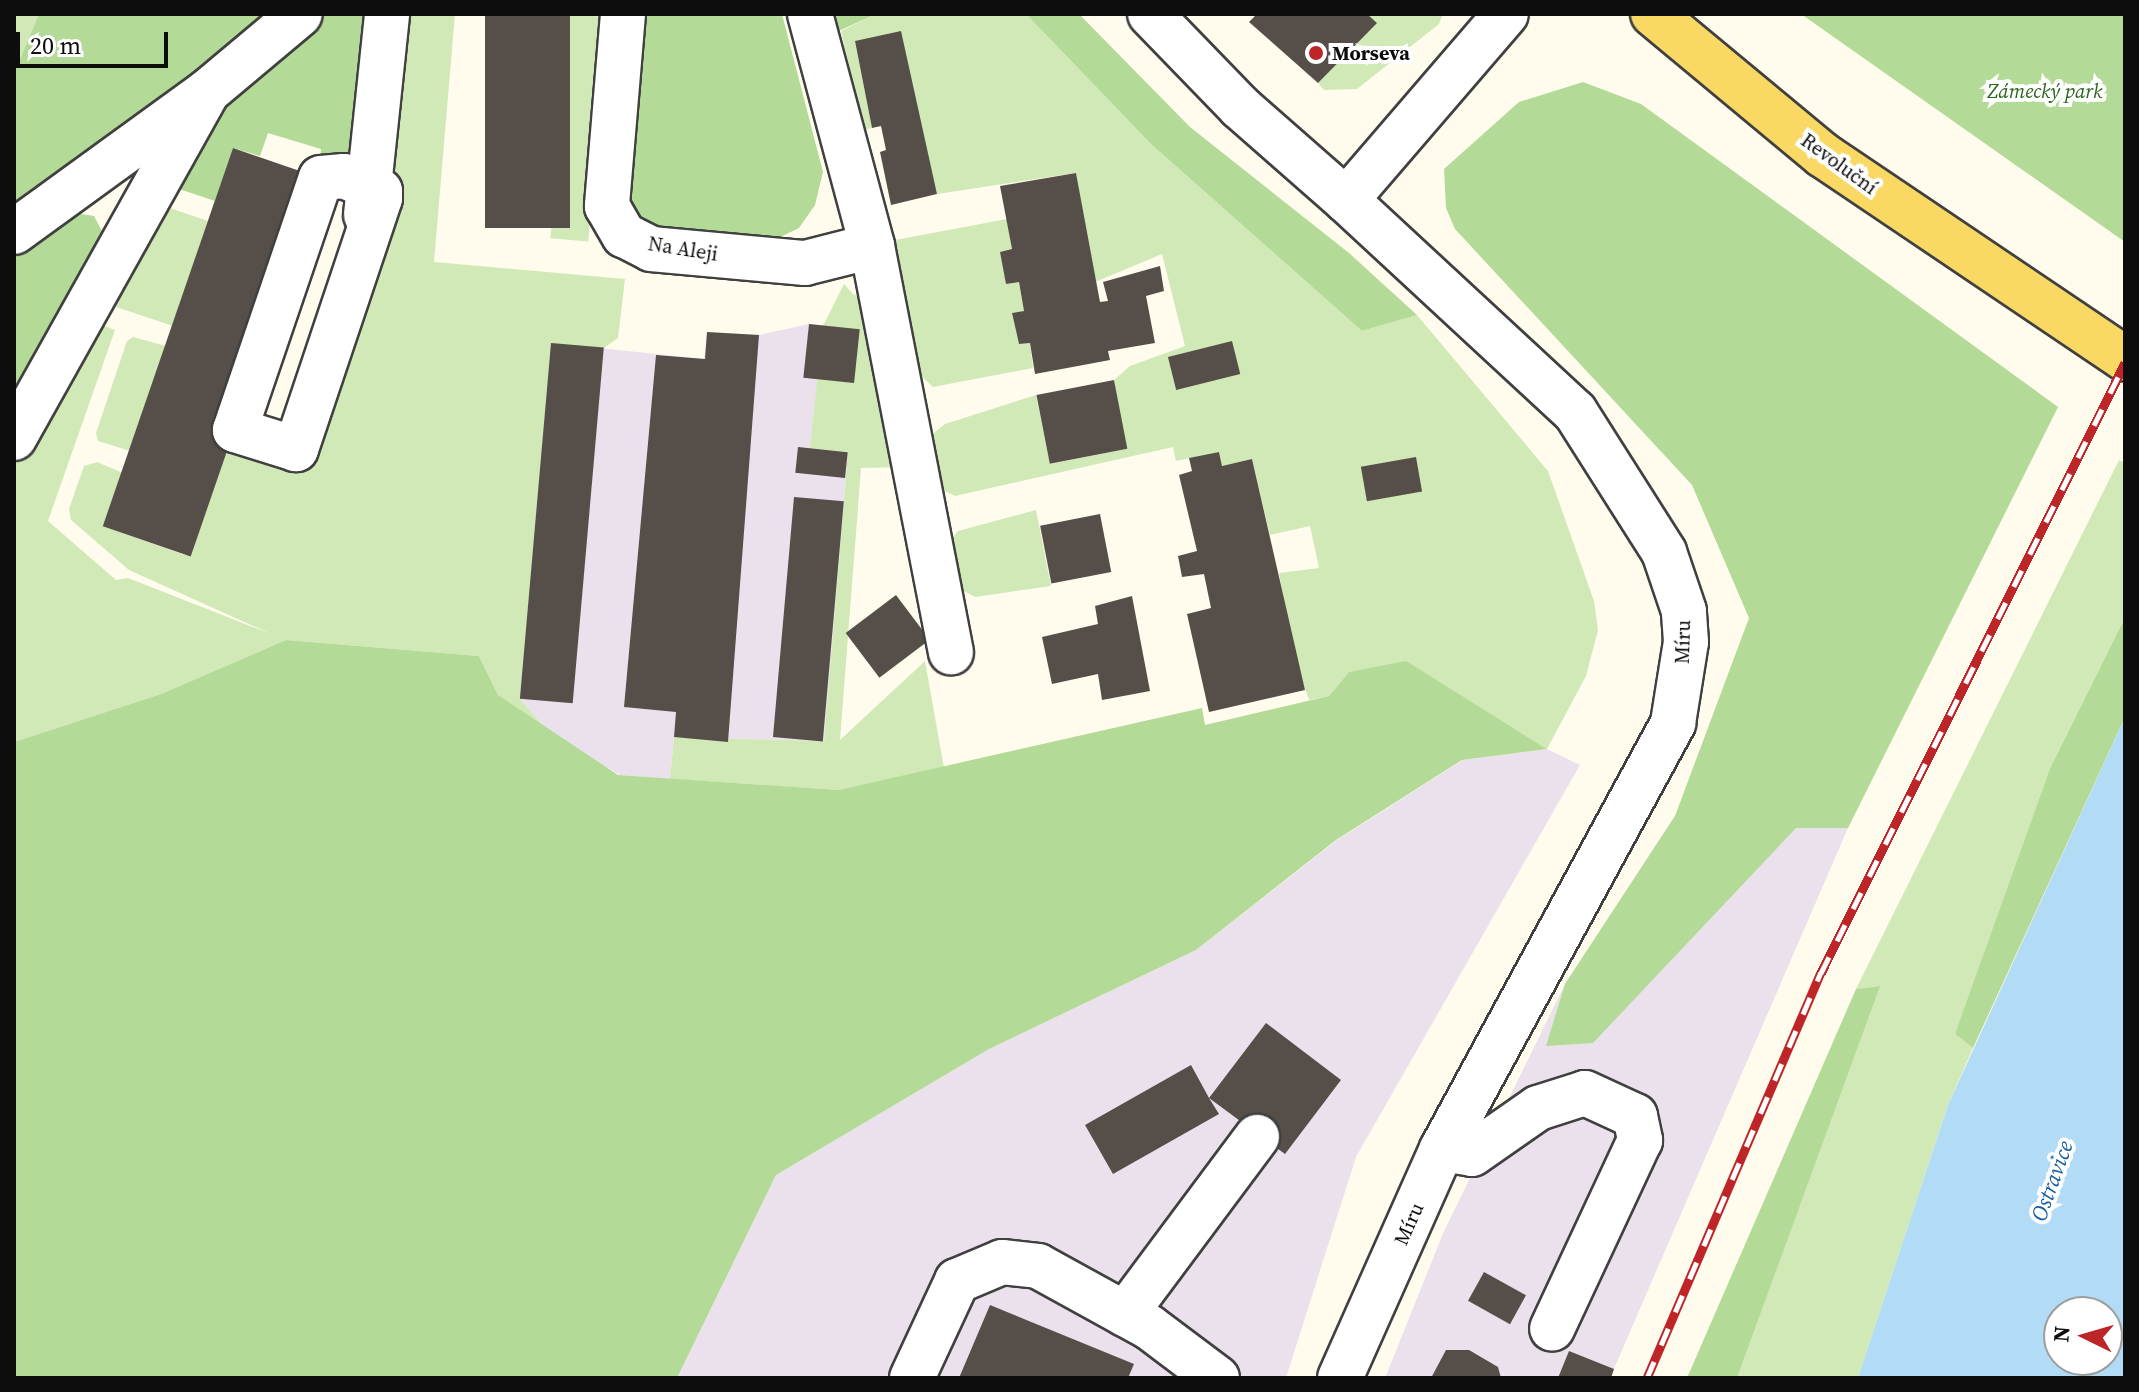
<!DOCTYPE html>
<meta charset="utf-8">
<style>
body{margin:0}
#map{position:relative;width:2139px;height:1392px;overflow:hidden;background:#fffced;font-family:"Source Serif 4",serif}
div>[style]{position:absolute}
.industrial>*{inset:0;background:#ebe1ec}
.green>*{inset:0;background:#d0e9b7;transform-origin:0 0}
.forest>*{inset:0;background:#b3da96}
.water>*{inset:0;background:#b2dbf6}
.building>*{inset:0;background:#564f49;transform-origin:0 0}
.roads{filter:drop-shadow(2px 0 #404040) drop-shadow(-2px 0 #404040) drop-shadow(0 2px #404040) drop-shadow(0 -2px #404040)}
.minor>*{height:44px;margin:-22px;padding:0 22px;transform-origin:22px;border-radius:22px;background:#fff}
.major>*{height:44px;margin:-22px;padding:0 22px;transform-origin:22px;border-radius:22px;background:#f9d964}
.rail>*{height:9px;margin-top:-4.5px;transform-origin:0;background:repeating-linear-gradient(90deg,#fff 0 18px,#be2528 0 36px);box-sizing:border-box;border-block:2px solid #be2528}
.dots>*{width:22px;height:22px;translate:-50% -50%;box-sizing:border-box;border:4px solid #fff;border-radius:50%}
span{translate:-50% -50%;white-space:nowrap;text-align:center;line-height:1.15;-webkit-text-stroke:8px #fff;paint-order:stroke}
.poi-label{font-size:20px;color:#0d0d0d;font-weight:700}
.left{translate:0 -50%;text-align:left}
.park-label{font-size:20px;color:#2a651d;font-style:italic}
.street-label{font-size:20px;color:#0d0d0d}
.water-label{font-size:22px;color:#165f9f;font-style:italic}
.frame{position:absolute;inset:0;border:16px solid #0d0d0d;pointer-events:none}
.north{position:absolute;left:2043px;top:1296px;width:80px;height:80px;box-sizing:border-box;background:#fff;border:2px solid #9e9e9e;border-radius:50%;rotate:275deg;font-size:22px;font-weight:700;line-height:32px;text-align:center;color:#0d0d0d}
.north::after{content:'';display:block;margin:auto;width:28px;height:36px;background:#be2528;clip-path:polygon(50% 0,100% 100%,50% 72%,0 100%)}
.scale{position:absolute;left:16px;top:32px;width:152px;height:36px;box-sizing:border-box;border:4px solid #0d0d0d;border-top:0;padding-left:10px;font-size:24px;line-height:28px;white-space:nowrap;color:#0d0d0d;-webkit-text-stroke:6px #fff;paint-order:stroke}
</style>
<div id="map">
<div class="industrial">
<i style="clip-path:polygon(809px 324px,860px 329px,855px 382px,818px 379px,811px 448px,848px 452px,824px 741px,674px 737px,670px 779px,620px 775px,552px 736px,520px 699px,551px 343px,704px 359px,707px 332px,759px 335px)"></i>
<i style="clip-path:polygon(1547px 749px,1580px 765px,1356px 1157px,1286px 1378px,677px 1378px,776px 1175px,989px 1049px,1196px 950px,1337px 840px,1463px 760px)"></i>
<i style="clip-path:polygon(1719px 764px,1848px 828px,1610px 1378px,1385px 1378px,1444px 1231px,1565px 984px,1675px 816px)"></i>
</div>
<div class="green">
<i style="clip-path:polygon(14px 14px,39px 14px,14px 73px)"></i>
<i style="clip-path:polygon(400px 14px,455px 14px,434px 262px,625px 279px,618px 338px,604px 348px,551px 344px,520px 699px,552px 736px,498px 695px,479px 656px,286px 640px,161px 694px,14px 742px,14px 458px,94px 322px,115px 330px,48px 521px,116px 580px,128px 578px,271px 634px,129px 570px,71px 520px,69px 509px,84px 466px,97px 462px,123px 473px,105px 527px,185px 555px,229px 429px,296px 449px)"></i>
<i style="left:570px;top:14px;width:38px;height:225px;rotate:5deg"></i>
<i style="clip-path:polygon(876px 14px,1026px 14px,1152px 145px,1362px 331px,1417px 315px,1548px 471px,1594px 601px,1598px 630px,1586px 676px,1547px 749px,1406px 662px,1349px 672px,1329px 696px,1309px 700px,1294px 656px,1279px 573px,1319px 568px,1310px 526px,1270px 535px,1252px 459px,1222px 466px,1219px 452px,1176px 461px,1173px 447px,955px 496px,935px 486px,927px 438px,945px 424px,1036px 395px,1050px 464px,1126px 449px,1114px 380px,1130px 366px,1185px 346px,1162px 254px,1095px 282px,1076px 173px,937px 194px,918px 119px,855px 41px,872px 128px,864px 130px,841px 31px)"></i>
<i style="clip-path:polygon(1367px 14px,1443px 14px,1439px 24px,1357px 89px,1324px 90px,1318px 83px)"></i>
<i style="clip-path:polygon(158px 204px,208px 221px,173px 326px,104px 303px)"></i>
<i style="clip-path:polygon(1007px 219px,1012px 249px,1001px 252px,1006px 284px,1019px 282px,1024px 311px,1012px 313px,1019px 344px,1030px 343px,1033px 368px,933px 387px,915px 370px,890px 241px)"></i>
<i style="clip-path:polygon(844px 284px,854px 295px,875px 292px,905px 467px,861px 468px,840px 740px,925px 661px,944px 768px,839px 790px,670px 779px,674px 737px,824px 741px,848px 452px,810px 448px,823px 326px)"></i>
<i style="clip-path:polygon(133px 337px,166px 346px,130px 451px,98px 441px,96px 433px,127px 341px)"></i>
<i style="clip-path:polygon(2119px 460px,2125px 463px,2125px 618px,1955px 1034px,1973px 1048px,1948px 1105px,1858px 1378px,1737px 1378px,1879px 986px,1856px 989px)"></i>
<i style="clip-path:polygon(1036px 510px,1051px 586px,975px 597px,952px 585px,945px 547px,958px 531px)"></i>
</div>
<div class="forest">
<i style="clip-path:polygon(39px 14px,279px 14px,14px 217px,14px 73px)"></i>
<i style="clip-path:polygon(318px 14px,378px 14px,363px 161px,320px 159px,321px 149px,268px 133px,260px 156px,233px 148px,215px 201px,170px 186px,204px 122px)"></i>
<i style="clip-path:polygon(636px 14px,782px 14px,823px 172px,815px 205px,799px 228px,766px 244px,657px 228px,638px 214px,625px 188px)"></i>
<i style="clip-path:polygon(828px 14px,876px 14px,832px 34px)"></i>
<i style="clip-path:polygon(1026px 14px,1079px 14px,1190px 127px,1349px 253px,1417px 315px,1362px 331px,1152px 145px)"></i>
<i style="clip-path:polygon(1801px 14px,2125px 14px,2125px 242px)"></i>
<i style="clip-path:polygon(1583px 82px,1641px 104px,2058px 407px,1848px 828px,1796px 828px,1593px 1043px,1546px 1046px,1565px 984px,1675px 816px,1749px 618px,1692px 485px,1455px 229px,1446px 208px,1444px 169px,1519px 102px)"></i>
<i style="clip-path:polygon(69px 212px,94px 216px,103px 233px,103px 252px,14px 413px,14px 249px)"></i>
<i style="clip-path:polygon(2125px 618px,2125px 717px,1973px 1048px,1955px 1034px,2050px 769px)"></i>
<i style="clip-path:polygon(286px 640px,479px 656px,498px 695px,618px 775px,839px 790px,1202px 708px,1205px 725px,1329px 696px,1349px 672px,1406px 661px,1547px 749px,1462px 760px,1336px 840px,1196px 950px,989px 1049px,776px 1175px,677px 1378px,14px 1378px,14px 742px,161px 694px)"></i>
<i style="clip-path:polygon(1880px 986px,1737px 1378px,1687px 1378px,1856px 989px)"></i>
</div>
<div class="water">
<i style="clip-path:polygon(evenodd,2125px 717px,2125px 1378px,1858px 1378px,1948px 1105px,2125px 717px,2059px 1312px,2107px 1312px,2107px 1360px,2059px 1360px,2059px 1312px)"></i>
</div>
<div class="building">
<i style="left:485px;top:14px;width:85px;height:214px"></i>
<i style="clip-path:polygon(1257px 14px,1367px 14px,1377px 23px,1318px 83px,1249px 22px)"></i>
<i style="clip-path:polygon(901px 31px,937px 194px,891px 205px,880px 152px,886px 150px,881px 126px,872px 128px,855px 41px)"></i>
<i style="left:233px;top:148px;width:93px;height:400px;rotate:19deg"></i>
<i style="clip-path:polygon(1076px 173px,1100px 302px,1108px 301px,1103px 282px,1160px 266px,1164px 291px,1146px 296px,1155px 343px,1108px 351px,1110px 360px,1035px 374px,1030px 343px,1019px 344px,1012px 313px,1024px 311px,1019px 282px,1006px 284px,1000px 252px,1012px 249px,1000px 186px)"></i>
<i style="left:809px;top:324px;width:51px;height:54px;rotate:6deg"></i>
<i style="clip-path:polygon(707px 332px,759px 335px,728px 742px,674px 737px,676px 712px,624px 707px,656px 355px,705px 359px)"></i>
<i style="left:1232px;top:341px;width:34px;height:66px;rotate:76deg"></i>
<i style="left:551px;top:343px;width:53px;height:357px;rotate:5deg"></i>
<i style="left:1114px;top:380px;width:70px;height:79px;rotate:79deg"></i>
<i style="left:798px;top:447px;width:50px;height:26px;rotate:6deg"></i>
<i style="clip-path:polygon(1219px 452px,1222px 466px,1252px 459px,1305px 690px,1209px 712px,1187px 614px,1211px 608px,1204px 574px,1182px 577px,1178px 556px,1197px 551px,1179px 475px,1192px 471px,1189px 458px)"></i>
<i style="left:1416px;top:457px;width:35px;height:56px;rotate:80deg"></i>
<i style="left:794px;top:497px;width:50px;height:241px;rotate:5deg"></i>
<i style="left:1100px;top:514px;width:59px;height:61px;rotate:79deg"></i>
<i style="left:896px;top:595px;width:56px;height:63px;rotate:53deg"></i>
<i style="clip-path:polygon(1132px 596px,1150px 691px,1102px 700px,1098px 674px,1052px 684px,1042px 637px,1098px 624px,1095px 606px)"></i>
<i style="clip-path:polygon(1266px 1023px,1341px 1080px,1285px 1154px,1209px 1098px,1219px 1114px,1113px 1174px,1085px 1125px,1191px 1065px,1209px 1098px)"></i>
<i style="left:1484px;top:1272px;width:48px;height:33px;rotate:29deg"></i>
<i style="clip-path:polygon(990px 1305px,1134px 1364px,1128px 1378px,959px 1378px)"></i>
<i style="clip-path:polygon(1446px 1350px,1469px 1350px,1498px 1367px,1501px 1378px,1431px 1378px)"></i>
<i style="clip-path:polygon(1569px 1351px,1614px 1369px,1611px 1378px,1558px 1378px)"></i>
</div>
<div class="roads">
<div class="minor">
<i style="left:623px;top:14px;width:193px;rotate:94.8deg"></i>
<i style="left:607px;top:206px;width:34px;rotate:60deg"></i>
<i style="left:624px;top:235px;width:30px;rotate:27deg"></i>
<i style="left:651px;top:249px;width:155px;rotate:5.2deg"></i>
<i style="left:805px;top:263px;width:69px;rotate:-14.2deg"></i>
<i style="left:810px;top:14px;width:240px;rotate:75deg"></i>
<i style="left:872px;top:246px;width:414px;rotate:79deg"></i>
<i style="left:1150px;top:14px;width:129px;rotate:45.9deg"></i>
<i style="left:1240px;top:107px;width:141px;rotate:41.3deg"></i>
<i style="left:344px;top:176px;width:39px;rotate:23deg"></i>
<i style="left:380px;top:191px;width:7px;rotate:90deg"></i>
<i style="left:380px;top:198px;width:265px;rotate:108.5deg"></i>
<i style="left:296px;top:449px;width:64px;rotate:-162.7deg"></i>
<i style="left:235px;top:430px;width:266px;rotate:-71.2deg"></i>
<i style="left:321px;top:178px;width:23px;rotate:-5deg"></i>
<i style="left:366px;top:215px;width:202px;rotate:-84deg"></i>
<i style="left:14px;top:232px;width:238px;rotate:-36deg"></i>
<i style="left:207px;top:92px;width:121px;rotate:-40deg"></i>
<i style="left:14px;top:438px;width:396px;rotate:-60.8deg"></i>
<i style="left:1442px;top:1149px;width:30px;rotate:9deg"></i>
<i style="left:1472px;top:1154px;width:80px;rotate:-34.9deg"></i>
<i style="left:1538px;top:1108px;width:49px;rotate:-17.7deg"></i>
<i style="left:1585px;top:1093px;width:55px;rotate:24.7deg"></i>
<i style="left:1635px;top:1116px;width:25px;rotate:78deg"></i>
<i style="left:1640px;top:1140px;width:208px;rotate:115deg"></i>
<i style="left:1125px;top:1314px;width:221px;rotate:-53.3deg"></i>
<i style="left:912px;top:1378px;width:107px;rotate:-65.1deg"></i>
<i style="left:957px;top:1281px;width:49px;rotate:-22.9deg"></i>
<i style="left:1002px;top:1262px;width:36px;rotate:6deg"></i>
<i style="left:1038px;top:1266px;width:127px;rotate:28.8deg"></i>
<i style="left:1149px;top:1327px;width:85px;rotate:36.9deg"></i>
<i style="left:1340px;top:1378px;width:251px;rotate:-66deg"></i>
<i style="left:1442px;top:1149px;width:485px;rotate:-61.5deg"></i>
<i style="left:1673px;top:723px;width:82px;rotate:-80.9deg"></i>
<i style="left:1686px;top:642px;width:31px;rotate:-94deg"></i>
<i style="left:1684px;top:611px;width:62px;rotate:-108.7deg"></i>
<i style="left:1664px;top:552px;width:166px;rotate:-122.4deg"></i>
<i style="left:1575px;top:412px;width:312px;rotate:-137.2deg"></i>
<i style="left:1346px;top:200px;width:245px;rotate:-49.3deg"></i>
</div>
<div class="major">
<i style="left:1653px;top:14px;width:221px;rotate:39.7deg"></i>
<i style="left:1823px;top:155px;width:364px;rotate:34deg"></i>
</div>
</div>
<div class="rail">
<i style="left:1647px;top:1378px;width:441px;rotate:-66.8deg"></i>
<i style="left:1821px;top:973px;width:682px;rotate:-63.51deg"></i>
</div>
<div class="dots">
<i style="left:1316px;top:53px;background:#be2528"></i>
</div>
<div class="poi-label">
<span class="left" style="left:1332px;top:53px">Morseva</span>
</div>
<div class="park-label">
<span style="left:2045px;top:91px">Zámecký park</span>
</div>
<div class="street-label">
<span style="left:1839px;top:164px;rotate:36deg">Revoluční</span>
<span style="left:683px;top:249px;rotate:9deg">Na Aleji</span>
<span style="left:1683px;top:642px;rotate:-88deg">Míru</span>
<span style="left:1409px;top:1224px;rotate:-66deg">Míru</span>
</div>
<div class="water-label">
<span style="left:2052px;top:1181px;rotate:-70deg">Ostravice</span>
</div>
<div class="frame"></div>
<div class="north">N</div>
<div class="scale">20 m</div>
</div>
